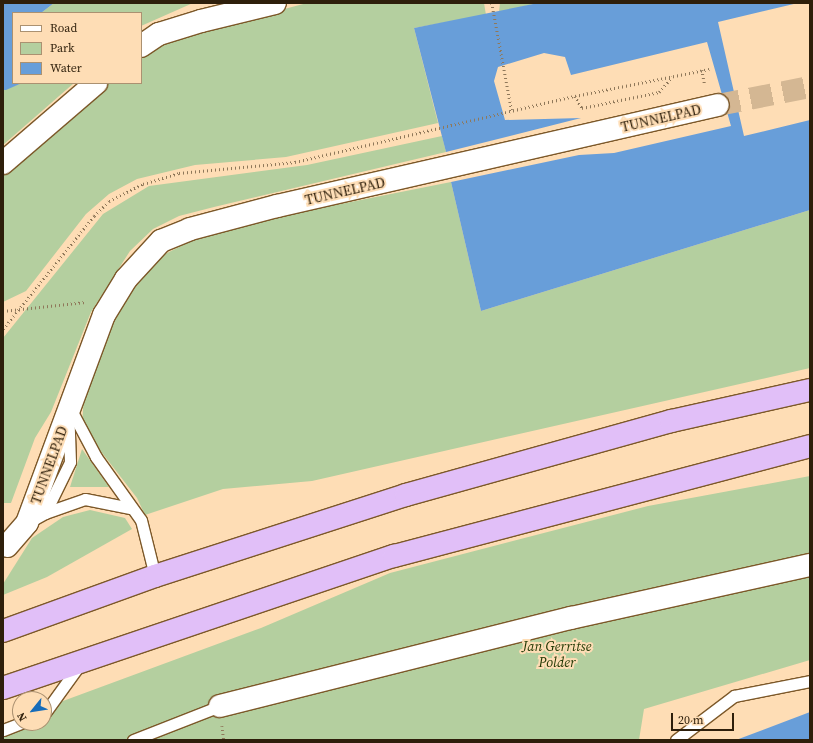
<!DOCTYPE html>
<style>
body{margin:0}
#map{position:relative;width:813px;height:743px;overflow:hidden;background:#feddb5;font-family:"Source Serif 4",serif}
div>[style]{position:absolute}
.green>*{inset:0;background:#b4cf9f}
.water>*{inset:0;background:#689ed9}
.street-tunnel>*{height:22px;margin-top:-11px;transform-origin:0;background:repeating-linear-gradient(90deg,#d4b793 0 22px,transparent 0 33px)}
.path>*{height:2.5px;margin-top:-1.25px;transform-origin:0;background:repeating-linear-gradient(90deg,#8f785a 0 1px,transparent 0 4px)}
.roads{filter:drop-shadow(1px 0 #7c5829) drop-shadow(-1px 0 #7c5829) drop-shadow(0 1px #7c5829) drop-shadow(0 -1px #7c5829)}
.lane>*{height:11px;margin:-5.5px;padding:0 5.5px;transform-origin:5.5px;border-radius:5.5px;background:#fff}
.street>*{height:22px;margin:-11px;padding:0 11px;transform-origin:11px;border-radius:11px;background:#fff}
.highway>*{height:22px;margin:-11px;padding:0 11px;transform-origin:11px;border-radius:11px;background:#e1bff8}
span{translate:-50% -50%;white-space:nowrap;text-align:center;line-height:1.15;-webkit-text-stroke:4px #feddb5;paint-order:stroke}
.street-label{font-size:14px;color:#2e1f0b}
.park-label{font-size:14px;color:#1f3703;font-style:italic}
.frame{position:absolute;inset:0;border:4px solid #2e1f0b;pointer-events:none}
.legend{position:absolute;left:12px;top:12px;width:130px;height:72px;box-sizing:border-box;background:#feddb5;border:1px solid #ab9171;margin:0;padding:5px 7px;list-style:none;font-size:12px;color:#2e1f0b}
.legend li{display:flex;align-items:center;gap:8px;height:20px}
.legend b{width:20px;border:1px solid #ab9171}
.north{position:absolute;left:12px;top:691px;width:40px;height:40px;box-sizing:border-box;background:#feddb5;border:1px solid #ab9171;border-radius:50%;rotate:240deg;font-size:11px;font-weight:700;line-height:16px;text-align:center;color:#2e1f0b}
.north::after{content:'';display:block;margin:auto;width:14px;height:18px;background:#166cb9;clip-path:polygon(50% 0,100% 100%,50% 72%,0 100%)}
.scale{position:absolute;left:671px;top:713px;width:63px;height:18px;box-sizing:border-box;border:2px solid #2e1f0b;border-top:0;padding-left:5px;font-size:12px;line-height:14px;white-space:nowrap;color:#2e1f0b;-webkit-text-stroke:3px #feddb5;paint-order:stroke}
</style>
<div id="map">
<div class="green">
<i style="clip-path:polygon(54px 3px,193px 3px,141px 26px,141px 13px,41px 13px)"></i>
<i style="clip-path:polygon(307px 3px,484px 3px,486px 15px,414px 28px,438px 123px,286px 157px,195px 165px,137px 179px,109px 194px,86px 214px,26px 291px,3px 302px,3px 175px,106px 83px,141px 83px,141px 54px,159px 42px)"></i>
<i style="clip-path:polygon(500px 3px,538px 3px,499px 12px)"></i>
<i style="clip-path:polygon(22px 83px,74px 83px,3px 145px,3px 90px)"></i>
<i style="clip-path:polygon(442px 136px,446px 152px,214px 207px,179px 216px,153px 229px,130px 251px,91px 312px,51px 412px,35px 438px,11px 503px,3px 503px,3px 338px,103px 214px,149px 186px,307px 165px)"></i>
<i style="clip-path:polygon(451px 182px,481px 311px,810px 210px,810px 368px,312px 481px,223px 489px,145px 515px,137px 498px,82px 427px,84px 393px,111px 327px,133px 290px,163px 255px,215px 229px)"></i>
<i style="clip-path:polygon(82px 449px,109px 487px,70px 487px)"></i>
<i style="clip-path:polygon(810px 476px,810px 660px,644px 709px,639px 740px,3px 740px,3px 736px,14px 732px,18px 717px,20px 723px,44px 723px,44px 708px,261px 628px,390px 573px,648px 506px)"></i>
<i style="clip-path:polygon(90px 510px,125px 518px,132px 529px,47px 577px,3px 595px,3px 584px,32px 538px,63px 517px)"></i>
</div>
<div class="water">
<i style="clip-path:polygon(3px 3px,54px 3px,41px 13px,13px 13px,13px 83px,22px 83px,6px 90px,3px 90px)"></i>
<i style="clip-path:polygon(538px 3px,798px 3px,718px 22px,744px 136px,810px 120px,810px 210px,481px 311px,451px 182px,579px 155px,614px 153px,731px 126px,707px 42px,571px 75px,565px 57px,544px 53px,498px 67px,494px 81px,505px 120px,581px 118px,446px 152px,414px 28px)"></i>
<i style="clip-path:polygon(810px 712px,810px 740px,736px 740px)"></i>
</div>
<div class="street-tunnel">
<i style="left:718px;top:105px;width:94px;rotate:-11.1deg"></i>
</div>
<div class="path">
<i style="left:492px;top:3px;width:111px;rotate:79.6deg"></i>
<i style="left:702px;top:70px;width:15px;rotate:79deg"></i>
<i style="left:575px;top:96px;width:14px;rotate:60deg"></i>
<i style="left:582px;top:108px;width:79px;rotate:-11.7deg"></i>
<i style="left:659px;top:92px;width:20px;rotate:-49deg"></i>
<i style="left:3px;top:311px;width:83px;rotate:-6.2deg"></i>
<i style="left:3px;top:329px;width:145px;rotate:-51.2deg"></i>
<i style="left:94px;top:216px;width:21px;rotate:-45deg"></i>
<i style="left:109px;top:201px;width:38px;rotate:-27deg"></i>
<i style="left:143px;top:184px;width:38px;rotate:-17deg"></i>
<i style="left:179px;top:173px;width:117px;rotate:-5.4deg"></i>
<i style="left:295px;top:162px;width:288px;rotate:-13.3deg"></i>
<i style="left:575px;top:96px;width:137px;rotate:-11.4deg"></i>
<i style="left:222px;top:726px;width:14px;rotate:82deg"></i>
</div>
<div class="roads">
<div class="lane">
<i style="left:70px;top:408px;width:55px;rotate:62deg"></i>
<i style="left:96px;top:457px;width:77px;rotate:54.5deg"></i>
<i style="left:141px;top:520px;width:58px;rotate:76deg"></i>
<i style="left:45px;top:513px;width:42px;rotate:-19.3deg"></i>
<i style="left:85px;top:499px;width:46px;rotate:11.3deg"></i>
<i style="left:29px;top:522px;width:18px;rotate:-29deg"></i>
<i style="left:45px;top:513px;width:57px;rotate:-63.9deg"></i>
<i style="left:70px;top:462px;width:36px;rotate:-92deg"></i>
<i style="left:44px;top:714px;width:62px;rotate:-54.2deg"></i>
<i style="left:3px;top:730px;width:19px;rotate:-21deg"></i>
<i style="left:133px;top:740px;width:93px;rotate:-21.3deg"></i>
<i style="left:676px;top:740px;width:73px;rotate:-37.2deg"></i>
<i style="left:734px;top:696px;width:77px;rotate:-11.2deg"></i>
</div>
<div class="street">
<i style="left:141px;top:46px;width:22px;rotate:-34deg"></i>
<i style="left:159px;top:34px;width:44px;rotate:-17.2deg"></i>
<i style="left:201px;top:21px;width:76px;rotate:-13.7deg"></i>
<i style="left:3px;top:163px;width:123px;rotate:-40.7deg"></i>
<i style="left:7px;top:546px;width:30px;rotate:-49deg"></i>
<i style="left:27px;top:523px;width:222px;rotate:-69.7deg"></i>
<i style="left:104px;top:315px;width:42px;rotate:-58.6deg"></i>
<i style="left:126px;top:279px;width:52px;rotate:-47.4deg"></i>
<i style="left:161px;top:241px;width:31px;rotate:-22deg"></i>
<i style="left:190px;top:229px;width:90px;rotate:-14.8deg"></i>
<i style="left:277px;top:206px;width:452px;rotate:-12.9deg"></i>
<i style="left:220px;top:706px;width:362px;rotate:-14.1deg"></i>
<i style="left:571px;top:618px;width:245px;rotate:-12.5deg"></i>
</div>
<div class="highway">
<i style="left:3px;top:631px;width:162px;rotate:-19.9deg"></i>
<i style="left:155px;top:576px;width:264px;rotate:-17.9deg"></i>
<i style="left:406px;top:495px;width:275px;rotate:-15.6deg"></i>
<i style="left:671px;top:421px;width:142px;rotate:-12.6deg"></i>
<i style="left:3px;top:688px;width:413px;rotate:-18.7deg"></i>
<i style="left:394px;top:556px;width:430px;rotate:-14.8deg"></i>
</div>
</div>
<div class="street-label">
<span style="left:661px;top:118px;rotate:-13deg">TUNNELPAD</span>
<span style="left:345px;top:191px;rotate:-13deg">TUNNELPAD</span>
<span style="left:49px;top:465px;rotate:-70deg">TUNNELPAD</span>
</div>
<div class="park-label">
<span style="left:557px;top:654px">Jan Gerritse<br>Polder</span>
</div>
<div class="frame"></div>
<ul class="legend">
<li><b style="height:5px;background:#fff"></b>Road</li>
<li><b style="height:11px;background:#b4cf9f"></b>Park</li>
<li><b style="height:11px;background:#689ed9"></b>Water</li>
</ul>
<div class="north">N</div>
<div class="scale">20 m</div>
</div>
